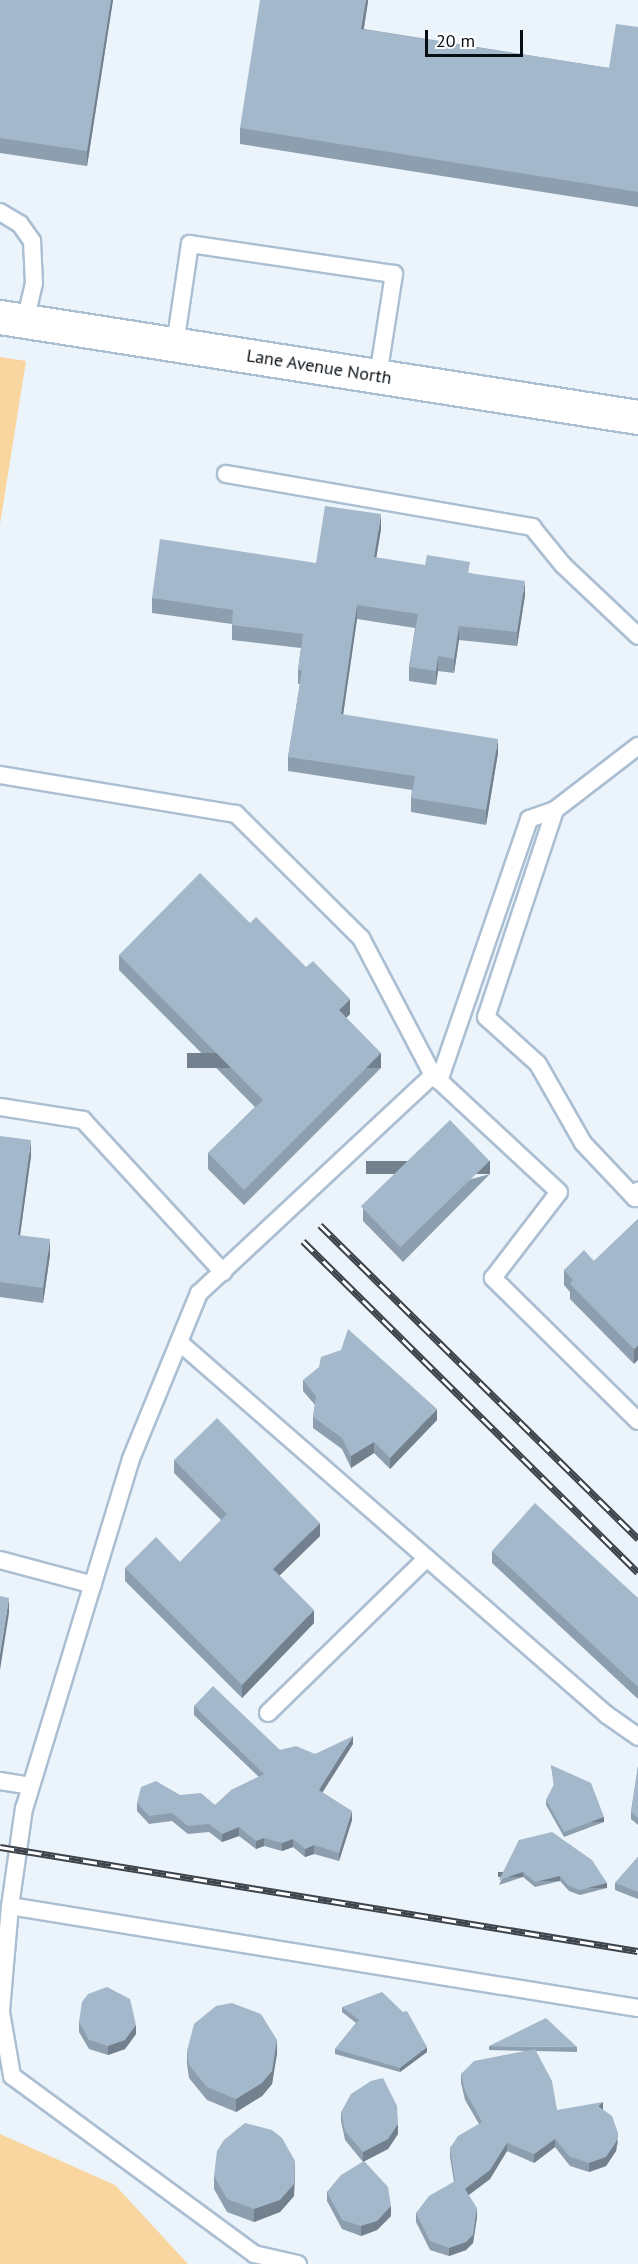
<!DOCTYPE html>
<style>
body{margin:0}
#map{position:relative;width:638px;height:2264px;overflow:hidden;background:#ebf3fb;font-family:"PT Sans",sans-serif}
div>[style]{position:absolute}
.green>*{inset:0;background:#f9d59f}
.roads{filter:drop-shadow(2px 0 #abbfd2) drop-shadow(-2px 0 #abbfd2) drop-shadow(0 2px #abbfd2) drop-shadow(0 -2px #abbfd2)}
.service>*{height:16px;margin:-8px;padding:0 8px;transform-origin:8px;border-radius:8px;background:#fff}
.secondary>*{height:33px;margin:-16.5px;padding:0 16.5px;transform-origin:16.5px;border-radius:16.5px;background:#fff}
.rail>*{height:7px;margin-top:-3.5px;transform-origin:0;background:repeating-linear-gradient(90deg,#fff 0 14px,#3c434a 0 28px);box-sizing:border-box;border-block:2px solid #3c434a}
.wall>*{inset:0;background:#8d9eaf}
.shaded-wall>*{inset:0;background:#73818e;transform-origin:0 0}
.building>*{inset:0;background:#a4b8cb;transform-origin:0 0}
span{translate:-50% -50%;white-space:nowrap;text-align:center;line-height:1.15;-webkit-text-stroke:4.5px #fff;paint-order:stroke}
.street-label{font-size:18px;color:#070e14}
.scale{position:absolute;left:425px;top:30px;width:98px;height:27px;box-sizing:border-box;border:3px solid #070e14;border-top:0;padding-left:8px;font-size:18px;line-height:21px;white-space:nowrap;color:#070e14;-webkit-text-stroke:4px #fff;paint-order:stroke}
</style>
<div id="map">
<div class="green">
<i style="clip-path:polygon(0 357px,26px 361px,0 524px)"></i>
<i style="clip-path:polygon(0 2134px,115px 2185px,188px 2264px,0 2264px)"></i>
</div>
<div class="roads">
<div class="service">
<i style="left:0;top:212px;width:23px;rotate:31deg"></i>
<i style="left:20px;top:224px;width:21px;rotate:55deg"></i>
<i style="left:32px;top:241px;width:42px;rotate:87.3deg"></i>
<i style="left:34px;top:283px;width:39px;rotate:103deg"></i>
<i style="left:175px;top:345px;width:102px;rotate:-81.6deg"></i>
<i style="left:190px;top:244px;width:206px;rotate:8.4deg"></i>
<i style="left:394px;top:274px;width:103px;rotate:98.9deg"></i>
<i style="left:226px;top:474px;width:311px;rotate:9.8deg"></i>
<i style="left:532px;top:527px;width:49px;rotate:50.8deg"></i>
<i style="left:563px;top:565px;width:103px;rotate:43.4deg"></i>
<i style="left:638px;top:746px;width:105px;rotate:142.4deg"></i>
<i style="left:555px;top:810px;width:218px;rotate:108.4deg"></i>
<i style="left:486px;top:1017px;width:70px;rotate:42.1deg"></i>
<i style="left:538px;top:1064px;width:91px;rotate:60.3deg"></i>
<i style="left:583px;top:1143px;width:76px;rotate:46.6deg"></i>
<i style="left:635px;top:1198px;width:8px;rotate:-67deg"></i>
<i style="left:0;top:775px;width:239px;rotate:9.4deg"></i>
<i style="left:236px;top:814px;width:176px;rotate:44.8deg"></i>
<i style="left:361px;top:938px;width:155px;rotate:62.3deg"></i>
<i style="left:439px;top:1081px;width:277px;rotate:-71deg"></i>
<i style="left:529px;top:819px;width:28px;rotate:-19deg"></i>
<i style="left:0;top:1107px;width:84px;rotate:8.9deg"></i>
<i style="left:83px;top:1120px;width:207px;rotate:47.4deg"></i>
<i style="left:179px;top:1342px;width:568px;rotate:41.07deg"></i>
<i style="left:607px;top:1715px;width:38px;rotate:35deg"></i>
<i style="left:638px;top:1421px;width:204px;rotate:-135.4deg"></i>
<i style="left:493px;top:1278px;width:108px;rotate:-52.5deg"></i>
<i style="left:559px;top:1192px;width:172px;rotate:-137.1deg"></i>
<i style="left:433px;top:1075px;width:320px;rotate:137deg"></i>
<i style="left:199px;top:1293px;width:179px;rotate:112.3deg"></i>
<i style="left:131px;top:1459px;width:365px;rotate:107deg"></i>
<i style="left:24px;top:1808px;width:99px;rotate:98.1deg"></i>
<i style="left:10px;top:1906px;width:636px;rotate:9.23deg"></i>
<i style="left:0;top:1560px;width:96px;rotate:15deg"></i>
<i style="left:268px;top:1713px;width:222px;rotate:-44.3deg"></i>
<i style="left:0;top:1781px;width:31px;rotate:9deg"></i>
<i style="left:10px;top:1906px;width:106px;rotate:94.9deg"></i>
<i style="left:1px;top:2012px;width:65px;rotate:80.2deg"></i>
<i style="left:12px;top:2076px;width:300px;rotate:36.3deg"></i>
<i style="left:254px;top:2254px;width:45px;rotate:12.8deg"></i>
</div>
<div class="secondary">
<i style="left:0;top:317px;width:646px;rotate:8.91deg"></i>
</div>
</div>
<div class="rail">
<i style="left:320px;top:1225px;width:447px;rotate:44.6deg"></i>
<i style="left:303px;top:1241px;width:471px;rotate:44.7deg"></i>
<i style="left:0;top:1847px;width:646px;rotate:9.26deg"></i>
</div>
<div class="wall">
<i style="clip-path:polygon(0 0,113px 0,87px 166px,0 153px)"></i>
<i style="clip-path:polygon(368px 0,364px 29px,609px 68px,638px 27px,638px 207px,240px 144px,240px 128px)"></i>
<i style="clip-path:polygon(381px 529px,376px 558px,470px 573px,525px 595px,517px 646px,459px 640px,454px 673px,438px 671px,436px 685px,409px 681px,409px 667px,415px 628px,357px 619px,343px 715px,498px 753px,486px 825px,411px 812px,411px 798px,412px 790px,288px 771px,288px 757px,300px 684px,298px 684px,298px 670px,301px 648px,232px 640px,232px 624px,152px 613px,152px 598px,316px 563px)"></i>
<i style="clip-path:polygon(250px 923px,350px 1014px,346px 1018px,381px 1068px,244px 1205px,208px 1169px,208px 1153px,255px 1107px,119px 970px,119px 955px)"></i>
<i style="clip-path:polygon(0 1136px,31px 1156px,20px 1235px,50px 1255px,43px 1303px,0 1297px)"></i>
<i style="clip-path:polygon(490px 1174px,403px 1262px,363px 1221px,363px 1209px)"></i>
<i style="clip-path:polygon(638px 1219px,634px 1364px,570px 1299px,570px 1292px,564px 1285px,564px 1270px,594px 1261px)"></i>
<i style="clip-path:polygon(303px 1380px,437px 1420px,390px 1469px,374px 1453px,351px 1468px,342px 1449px,313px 1428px,313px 1417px,315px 1405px,303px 1391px)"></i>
<i style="clip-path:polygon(174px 1460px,320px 1536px,279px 1576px,314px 1623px,242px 1698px,125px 1581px,125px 1568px,180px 1562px,221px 1520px,174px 1473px)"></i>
<i style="clip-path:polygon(492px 1551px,638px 1598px,638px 1699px,492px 1563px)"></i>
<i style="clip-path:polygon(194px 1706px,280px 1750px,315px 1754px,353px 1744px,322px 1792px,352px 1820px,339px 1861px,314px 1854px,305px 1857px,293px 1847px,282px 1851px,264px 1846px,256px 1849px,239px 1836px,222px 1842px,209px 1832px,188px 1834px,172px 1821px,149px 1824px,137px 1811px,137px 1803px,180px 1795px,215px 1805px,259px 1777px,194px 1715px)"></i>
<i style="clip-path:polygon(551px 1765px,604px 1822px,564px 1837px,546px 1805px,546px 1800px,554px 1786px)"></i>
<i style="clip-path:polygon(638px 1766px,638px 1825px,631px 1819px,631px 1812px)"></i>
<i style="clip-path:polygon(519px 1840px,607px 1888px,580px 1895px,569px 1891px,560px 1881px,535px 1887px,523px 1877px,499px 1885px)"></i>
<i style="clip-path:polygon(638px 1857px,638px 1899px,615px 1890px,615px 1883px)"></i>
<i style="clip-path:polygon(342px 2007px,427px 2052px,400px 2072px,335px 2054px,335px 2049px,356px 2023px,342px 2012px)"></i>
<i style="clip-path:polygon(79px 2022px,136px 2034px,125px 2049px,108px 2055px,89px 2049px,79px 2032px)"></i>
<i style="clip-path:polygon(489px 2046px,577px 2047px,577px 2052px,536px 2051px,557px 2110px,603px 2110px,618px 2142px,616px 2151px,606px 2166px,589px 2172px,570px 2166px,555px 2147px,534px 2163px,507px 2151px,490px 2179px,468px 2195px,477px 2217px,473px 2243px,466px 2250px,449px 2256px,430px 2250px,416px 2222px,416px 2213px,454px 2182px,450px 2157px,450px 2148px,479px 2124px,465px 2100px,461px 2083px,461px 2074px,528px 2051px,489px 2050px)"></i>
<i style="clip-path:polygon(187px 2051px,277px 2053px,272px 2084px,262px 2096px,236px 2112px,207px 2100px,189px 2078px,187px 2064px)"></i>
<i style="clip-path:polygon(341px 2112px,398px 2134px,388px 2149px,364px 2161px,391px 2216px,377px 2230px,361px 2236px,342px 2229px,327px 2201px,327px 2192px,363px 2162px,345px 2140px,341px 2121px)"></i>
<i style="clip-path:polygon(295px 2174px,294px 2196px,280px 2212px,254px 2222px,227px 2212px,214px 2189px,214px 2176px)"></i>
</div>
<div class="shaded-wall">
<i style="clip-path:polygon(111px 0,113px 0,87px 166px,87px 151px)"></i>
<i style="clip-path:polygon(366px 0,368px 0,368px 2px,361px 44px,361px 29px)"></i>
<i style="clip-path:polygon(381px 514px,381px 529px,374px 572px,374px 557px)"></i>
<i style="clip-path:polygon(525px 581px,525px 595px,517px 646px,517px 632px)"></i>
<i style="clip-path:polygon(357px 605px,357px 619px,341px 729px,341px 714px)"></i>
<i style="clip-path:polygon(459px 626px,459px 640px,454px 673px,454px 659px)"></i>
<i style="clip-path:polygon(438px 656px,438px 671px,436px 685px,436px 671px)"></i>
<i style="clip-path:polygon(498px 739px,498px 753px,486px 825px,486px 810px)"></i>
<i style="clip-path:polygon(350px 999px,350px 1014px,339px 1025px,339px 1010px)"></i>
<i style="left:381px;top:1053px;width:15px;height:194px;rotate:90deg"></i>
<i style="clip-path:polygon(31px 1140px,31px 1156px,18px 1250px,18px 1235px)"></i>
<i style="left:490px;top:1161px;width:13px;height:124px;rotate:90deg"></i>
<i style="clip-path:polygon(50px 1239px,50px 1255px,43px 1303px,43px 1288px)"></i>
<i style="clip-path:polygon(638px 1345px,638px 1360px,634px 1364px,634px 1349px)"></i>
<i style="clip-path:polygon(437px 1409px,437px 1420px,390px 1469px,390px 1458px)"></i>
<i style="clip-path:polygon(374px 1442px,374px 1453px,351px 1468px,351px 1456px)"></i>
<i style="clip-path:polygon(320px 1523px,320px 1536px,273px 1582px,273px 1569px)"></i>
<i style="clip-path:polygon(9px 1598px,9px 1613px,0 1670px,0 1654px)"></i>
<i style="clip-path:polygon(314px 1610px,314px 1623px,242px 1698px,242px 1685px)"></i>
<i style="clip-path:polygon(353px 1736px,353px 1744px,319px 1798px,319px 1790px)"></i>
<i style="clip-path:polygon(352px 1811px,352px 1820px,339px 1861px,339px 1853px)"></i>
<i style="left:604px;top:1817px;width:5px;height:43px;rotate:90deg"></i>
<i style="clip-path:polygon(239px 1827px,239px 1836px,222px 1842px,222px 1834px)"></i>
<i style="clip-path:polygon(264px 1838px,264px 1846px,256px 1849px,256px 1841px)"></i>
<i style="clip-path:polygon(293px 1839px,293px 1847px,282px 1851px,282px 1843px)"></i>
<i style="clip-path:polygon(314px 1845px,314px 1854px,305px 1857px,305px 1849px)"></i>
<i style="left:523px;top:1872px;width:5px;height:25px;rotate:90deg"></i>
<i style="left:560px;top:1876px;width:5px;height:26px;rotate:90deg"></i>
<i style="left:607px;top:1883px;width:5px;height:28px;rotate:90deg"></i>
<i style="clip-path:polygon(136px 2025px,136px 2034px,125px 2049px,108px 2055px,108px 2046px)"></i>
<i style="clip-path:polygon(277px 2040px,277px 2053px,272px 2084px,262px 2096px,236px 2112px,236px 2099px)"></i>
<i style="clip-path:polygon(427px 2047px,427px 2052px,400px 2072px,400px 2068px)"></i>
<i style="clip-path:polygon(603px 2102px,603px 2111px,598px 2106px)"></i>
<i style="clip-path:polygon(398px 2124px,398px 2134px,388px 2149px,363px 2162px,363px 2152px)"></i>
<i style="clip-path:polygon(618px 2133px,616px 2151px,606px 2166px,589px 2172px,589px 2163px)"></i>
<i style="clip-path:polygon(555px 2139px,555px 2147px,534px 2163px,534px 2154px)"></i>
<i style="clip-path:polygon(507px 2143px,507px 2151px,490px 2179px,465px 2198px,465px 2189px)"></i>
<i style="clip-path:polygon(295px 2161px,294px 2196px,280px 2212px,254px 2222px,254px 2209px)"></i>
<i style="clip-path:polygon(391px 2206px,391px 2216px,377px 2230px,361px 2236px,361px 2226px)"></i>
<i style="clip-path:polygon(477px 2208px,477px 2217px,473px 2243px,466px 2250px,449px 2256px,449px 2248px)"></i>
</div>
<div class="building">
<i style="clip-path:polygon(0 0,111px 0,87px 151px,0 138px)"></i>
<i style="clip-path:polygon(260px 0,366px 0,361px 29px,609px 68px,616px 24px,638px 27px,638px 192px,240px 128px)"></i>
<i style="clip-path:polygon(325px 506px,381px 514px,374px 557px,425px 565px,427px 555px,470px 562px,468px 573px,525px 581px,517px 632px,459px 626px,454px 659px,438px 656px,436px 671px,409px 667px,418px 614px,357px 605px,341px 714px,498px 739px,486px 810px,411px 798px,415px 776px,288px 757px,302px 670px,298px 670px,303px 634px,232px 625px,233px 610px,152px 598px,160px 539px,316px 563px)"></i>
<i style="clip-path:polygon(200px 873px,250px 923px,256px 917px,306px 967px,313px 961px,350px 999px,339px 1010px,381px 1053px,244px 1190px,208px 1153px,263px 1100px,119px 955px)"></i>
<i style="left:450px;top:1120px;width:57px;height:124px;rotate:46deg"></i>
<i style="clip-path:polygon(0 1136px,31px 1140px,18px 1235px,50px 1239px,43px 1288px,0 1282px)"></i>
<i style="clip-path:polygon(638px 1219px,638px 1345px,634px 1349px,570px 1284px,573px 1280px,564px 1270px,584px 1250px,594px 1261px)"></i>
<i style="clip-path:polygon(348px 1329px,437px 1409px,390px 1458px,374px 1442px,351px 1456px,342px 1438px,313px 1417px,316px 1396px,303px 1380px,319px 1367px,321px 1357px,341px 1350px)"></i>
<i style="clip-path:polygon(217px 1418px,320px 1523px,273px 1569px,314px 1610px,242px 1685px,125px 1568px,156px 1537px,180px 1562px,227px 1514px,174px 1460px)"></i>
<i style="clip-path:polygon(535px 1503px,638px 1598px,638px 1687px,492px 1551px)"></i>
<i style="clip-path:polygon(0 1596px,9px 1598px,0 1654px)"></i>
<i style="clip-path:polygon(213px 1686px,280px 1750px,296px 1746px,315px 1754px,353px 1736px,319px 1790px,352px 1811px,339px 1853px,314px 1845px,305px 1849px,293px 1839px,282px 1843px,264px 1838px,256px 1841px,239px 1827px,222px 1834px,209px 1824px,188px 1826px,172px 1813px,149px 1816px,137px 1803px,141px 1787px,156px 1781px,180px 1795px,201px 1793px,215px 1805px,231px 1790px,264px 1774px,194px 1706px)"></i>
<i style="clip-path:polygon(551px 1765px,591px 1783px,604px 1817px,564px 1832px,546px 1800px,554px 1784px)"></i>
<i style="clip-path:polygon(638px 1766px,638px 1818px,631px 1812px)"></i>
<i style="clip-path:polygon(552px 1832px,592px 1860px,607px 1883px,580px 1890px,569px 1886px,560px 1876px,535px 1882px,523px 1872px,499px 1880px,519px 1840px)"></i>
<i style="clip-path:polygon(638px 1857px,638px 1892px,615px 1883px)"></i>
<i style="clip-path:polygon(107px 1987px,130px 1999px,136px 2025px,125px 2040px,108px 2046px,89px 2040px,79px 2022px,82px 2002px,88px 1994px)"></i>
<i style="clip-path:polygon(382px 1992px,403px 2012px,407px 2011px,427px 2047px,400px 2068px,335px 2049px,359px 2020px,342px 2007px)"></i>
<i style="clip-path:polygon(232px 2003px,261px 2014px,277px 2040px,272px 2071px,262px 2083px,236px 2099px,207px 2087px,189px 2065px,187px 2051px,194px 2024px,216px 2006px)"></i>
<i style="clip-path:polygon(546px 2018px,577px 2047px,489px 2046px)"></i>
<i style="clip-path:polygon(535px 2049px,552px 2081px,557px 2110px,603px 2102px,598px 2106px,612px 2116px,618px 2133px,616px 2142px,606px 2157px,589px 2163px,570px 2157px,555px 2139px,534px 2154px,507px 2143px,490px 2170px,465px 2189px,477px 2208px,473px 2235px,466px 2242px,449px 2248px,430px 2241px,416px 2213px,429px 2196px,455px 2181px,450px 2148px,458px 2136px,482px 2122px,465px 2091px,461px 2074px,474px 2061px)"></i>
<i style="clip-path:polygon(383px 2078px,397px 2106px,398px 2124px,388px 2139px,363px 2152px,345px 2131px,341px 2112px,351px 2094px,371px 2081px)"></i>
<i style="clip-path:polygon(245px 2123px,272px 2130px,282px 2138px,295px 2161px,294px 2184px,280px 2200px,254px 2209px,227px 2199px,214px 2176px,217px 2151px,224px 2140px)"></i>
<i style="clip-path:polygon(364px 2161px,388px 2187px,391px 2206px,377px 2221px,361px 2226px,342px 2220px,327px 2192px,341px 2175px)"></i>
</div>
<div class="street-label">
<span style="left:319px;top:367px;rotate:9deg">Lane Avenue North</span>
</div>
<div class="scale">20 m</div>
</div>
